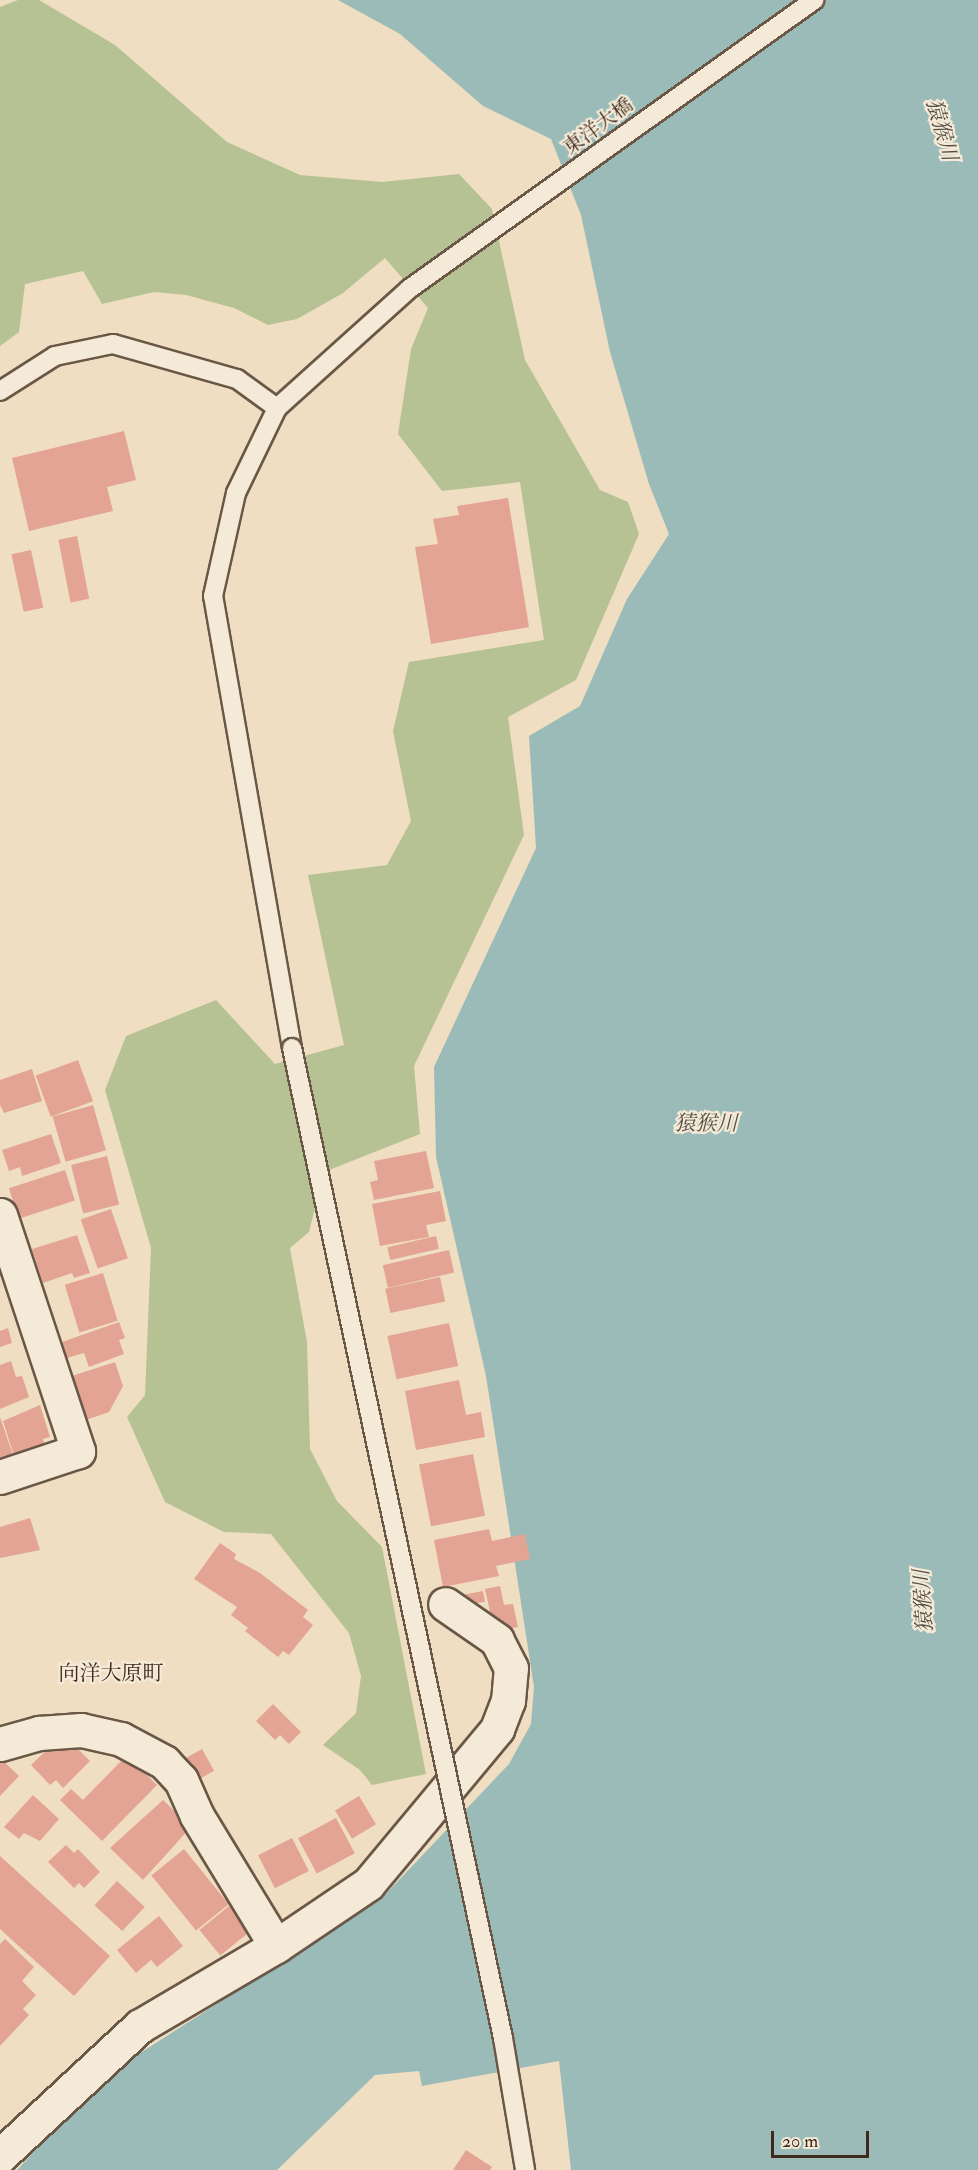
<!DOCTYPE html>
<meta charset="utf-8">
<style>
body{margin:0}
#map{position:relative;width:978px;height:2170px;overflow:hidden;background:#efdec1;font-family:"IM FELL Double Pica","Noto Serif JP",serif}
div>[style]{position:absolute}
.green>*{inset:0;background:#b6c294}
.water>*{inset:0;background:#9bbbb9}
.building>*{inset:0;background:#e3a494;transform-origin:0 0}
.roads{filter:drop-shadow(2px 0 #6a5746) drop-shadow(-2px 0 #6a5746) drop-shadow(0 2px #6a5746) drop-shadow(0 -2px #6a5746)}
.service>*{height:18px;margin:-9px;padding:0 9px;transform-origin:9px;border-radius:9px;background:#f5ead7}
.minor>*{height:33px;margin:-16.5px;padding:0 16.5px;transform-origin:16.5px;border-radius:16.5px;background:#f5ead7}
.bridges{filter:drop-shadow(2px 0 #6a5746) drop-shadow(-2px 0 #6a5746) drop-shadow(0 2px #6a5746) drop-shadow(0 -2px #6a5746)}
.service-bridge>*{height:18px;margin:-9px;padding:0 9px;transform-origin:9px;border-radius:9px;background:#f5ead7}
span{translate:-50% -50%;white-space:nowrap;text-align:center;line-height:1.15;-webkit-text-stroke:4.5px #f5ead7;paint-order:stroke}
.street-label{font-size:20px;color:#3e2a1d}
.water-label{font-size:21px;color:#554e44;font-style:italic}
.neighbourhood-label{font-size:21px;color:#3e2a1d}
.scale{position:absolute;left:771px;top:2131px;width:98px;height:27px;box-sizing:border-box;border:3px solid #3e2a1d;border-top:0;padding-left:8px;font-size:18px;line-height:21px;white-space:nowrap;color:#3e2a1d;-webkit-text-stroke:4px #f5ead7;paint-order:stroke}
</style>
<div id="map">
<div class="green">
<i style="clip-path:polygon(18px 0,39px 0,115px 45px,227px 142px,300px 175px,382px 182px,459px 174px,492px 209px,525px 360px,600px 490px,628px 502px,639px 534px,576px 680px,508px 717px,524px 835px,414px 1066px,420px 1134px,324px 1172px,309px 1232px,290px 1248px,307px 1342px,310px 1449px,337px 1501px,382px 1547px,426px 1774px,372px 1785px,360px 1770px,323px 1745px,356px 1713px,361px 1676px,349px 1633px,271px 1534px,224px 1532px,165px 1502px,127px 1417px,145px 1395px,151px 1248px,105px 1090px,126px 1036px,216px 1000px,275px 1064px,344px 1045px,308px 875px,387px 865px,411px 821px,393px 731px,409px 662px,544px 640px,520px 482px,442px 491px,398px 434px,411px 349px,428px 308px,385px 258px,343px 293px,297px 319px,268px 325px,234px 308px,186px 295px,154px 292px,102px 304px,83px 271px,25px 284px,19px 332px,0 346px,0 7px)"></i>
</div>
<div class="water">
<i style="clip-path:polygon(338px 0,978px 0,978px 2170px,571px 2170px,559px 2061px,422px 2086px,419px 2071px,375px 2075px,277px 2170px,17px 2170px,104px 2076px,380px 1900px,509px 1764px,531px 1724px,534px 1687px,486px 1376px,436px 1157px,434px 1067px,536px 848px,529px 736px,580px 706px,627px 599px,669px 534px,649px 484px,610px 352px,581px 215px,551px 139px,483px 106px,400px 34px)"></i>
</div>
<div class="building">
<i style="clip-path:polygon(124px 431px,136px 480px,107px 487px,113px 511px,29px 531px,12px 458px)"></i>
<i style="clip-path:polygon(508px 498px,529px 627px,431px 644px,415px 547px,438px 544px,433px 519px,459px 515px,457px 506px)"></i>
<i style="left:77px;top:536px;width:64px;height:19px;rotate:79deg"></i>
<i style="left:31px;top:550px;width:59px;height:20px;rotate:78deg"></i>
<i style="left:78px;top:1060px;width:44px;height:45px;rotate:70deg"></i>
<i style="clip-path:polygon(32px 1069px,42px 1101px,4px 1113px,0 1105px,0 1080px)"></i>
<i style="left:93px;top:1105px;width:47px;height:42px;rotate:74deg"></i>
<i style="clip-path:polygon(51px 1134px,61px 1163px,22px 1176px,20px 1167px,9px 1171px,2px 1150px)"></i>
<i style="clip-path:polygon(426px 1151px,434px 1188px,374px 1200px,370px 1182px,378px 1180px,374px 1161px)"></i>
<i style="left:107px;top:1156px;width:50px;height:37px;rotate:76deg"></i>
<i style="left:65px;top:1170px;width:32px;height:59px;rotate:72deg"></i>
<i style="clip-path:polygon(440px 1191px,446px 1221px,426px 1225px,429px 1237px,380px 1246px,372px 1204px)"></i>
<i style="left:111px;top:1209px;width:52px;height:32px;rotate:71deg"></i>
<i style="clip-path:polygon(77px 1235px,90px 1273px,74px 1278px,72px 1273px,43px 1283px,32px 1249px)"></i>
<i style="left:436px;top:1236px;width:13px;height:50px;rotate:77deg"></i>
<i style="left:449px;top:1250px;width:23px;height:68px;rotate:77deg"></i>
<i style="left:103px;top:1273px;width:50px;height:40px;rotate:73deg"></i>
<i style="left:440px;top:1277px;width:25px;height:56px;rotate:78deg"></i>
<i style="clip-path:polygon(119px 1322px,125px 1338px,119px 1340px,124px 1354px,89px 1367px,84px 1353px,67px 1358px,62px 1342px)"></i>
<i style="left:449px;top:1323px;width:44px;height:63px;rotate:78deg"></i>
<i style="clip-path:polygon(8px 1328px,12px 1343px,0 1347px,0 1331px)"></i>
<i style="clip-path:polygon(11px 1361px,16px 1377px,22px 1376px,29px 1397px,0 1409px,0 1365px)"></i>
<i style="clip-path:polygon(115px 1362px,123px 1386px,109px 1412px,83px 1421px,69px 1377px)"></i>
<i style="clip-path:polygon(459px 1380px,466px 1415px,481px 1412px,485px 1437px,416px 1450px,405px 1391px)"></i>
<i style="clip-path:polygon(40px 1405px,50px 1437px,43px 1439px,46px 1450px,15px 1459px,3px 1421px)"></i>
<i style="clip-path:polygon(0 1417px,13px 1455px,0 1459px)"></i>
<i style="left:473px;top:1454px;width:63px;height:55px;rotate:79deg"></i>
<i style="clip-path:polygon(30px 1518px,40px 1550px,0 1558px,0 1527px)"></i>
<i style="clip-path:polygon(489px 1529px,492px 1541px,525px 1534px,530px 1559px,496px 1566px,499px 1576px,443px 1587px,434px 1540px)"></i>
<i style="clip-path:polygon(220px 1543px,236px 1554px,234px 1559px,260px 1573px,308px 1610px,303px 1617px,313px 1625px,289px 1655px,283px 1651px,278px 1657px,245px 1631px,248px 1628px,231px 1615px,237px 1607px,194px 1579px)"></i>
<i style="clip-path:polygon(500px 1586px,504px 1605px,513px 1604px,518px 1627px,503px 1630px,492px 1621px,485px 1589px)"></i>
<i style="left:483px;top:1591px;width:11px;height:18px;rotate:80deg"></i>
<i style="clip-path:polygon(273px 1704px,301px 1732px,289px 1744px,280px 1735px,275px 1740px,256px 1721px)"></i>
<i style="clip-path:polygon(63px 1734px,90px 1761px,63px 1788px,56px 1780px,50px 1785px,31px 1765px)"></i>
<i style="left:202px;top:1749px;width:25px;height:21px;rotate:61deg"></i>
<i style="clip-path:polygon(127px 1755px,157px 1785px,102px 1841px,60px 1800px,71px 1789px,83px 1800px)"></i>
<i style="clip-path:polygon(0 1758px,19px 1776px,0 1796px)"></i>
<i style="clip-path:polygon(33px 1795px,59px 1819px,40px 1841px,24px 1833px,19px 1839px,4px 1827px)"></i>
<i style="left:359px;top:1796px;width:33px;height:28px;rotate:59deg"></i>
<i style="clip-path:polygon(163px 1800px,191px 1827px,143px 1880px,110px 1848px)"></i>
<i style="left:336px;top:1818px;width:40px;height:43px;rotate:62deg"></i>
<i style="left:292px;top:1838px;width:37px;height:38px;rotate:63deg"></i>
<i style="clip-path:polygon(66px 1845px,74px 1853px,78px 1849px,100px 1872px,84px 1888px,79px 1883px,74px 1888px,48px 1862px)"></i>
<i style="left:184px;top:1849px;width:71px;height:42px;rotate:51deg"></i>
<i style="clip-path:polygon(0 1856px,110px 1956px,74px 1996px,0 1929px)"></i>
<i style="left:117px;top:1881px;width:38px;height:33px;rotate:43deg"></i>
<i style="left:229px;top:1906px;width:33px;height:38px;rotate:51deg"></i>
<i style="clip-path:polygon(159px 1916px,183px 1946px,157px 1967px,151px 1960px,136px 1973px,117px 1950px)"></i>
<i style="clip-path:polygon(5px 1939px,34px 1967px,22px 1981px,36px 1995px,23px 2009px,29px 2015px,0 2046px,0 1944px)"></i>
<i style="clip-path:polygon(466px 2150px,492px 2167px,490px 2170px,453px 2170px)"></i>
</div>
<div class="roads">
<div class="service">
<i style="left:0;top:391px;width:65px;rotate:-32.5deg"></i>
<i style="left:55px;top:356px;width:59px;rotate:-11.7deg"></i>
<i style="left:113px;top:344px;width:129px;rotate:15.8deg"></i>
<i style="left:237px;top:379px;width:49px;rotate:35.9deg"></i>
<i style="left:292px;top:1048px;width:459px;rotate:-99.9deg"></i>
<i style="left:213px;top:596px;width:106px;rotate:-77.4deg"></i>
<i style="left:236px;top:493px;width:94px;rotate:-64.2deg"></i>
<i style="left:277px;top:408px;width:178px;rotate:-42deg"></i>
<i style="left:409px;top:289px;width:498px;rotate:-35.5deg"></i>
</div>
<div class="minor">
<i style="left:0;top:1215px;width:249px;rotate:71.7deg"></i>
<i style="left:78px;top:1451px;width:82px;rotate:161.6deg"></i>
<i style="left:0;top:1744px;width:41px;rotate:-15.8deg"></i>
<i style="left:39px;top:1733px;width:42px;rotate:-4.1deg"></i>
<i style="left:81px;top:1730px;width:41px;rotate:12.7deg"></i>
<i style="left:121px;top:1739px;width:49px;rotate:28.1deg"></i>
<i style="left:164px;top:1762px;width:25px;rotate:47deg"></i>
<i style="left:181px;top:1780px;width:39px;rotate:66deg"></i>
<i style="left:197px;top:1816px;width:152px;rotate:58.7deg"></i>
<i style="left:0;top:2156px;width:191px;rotate:-42.9deg"></i>
<i style="left:140px;top:2026px;width:158px;rotate:-30.5deg"></i>
<i style="left:276px;top:1946px;width:111px;rotate:-34deg"></i>
<i style="left:368px;top:1884px;width:202px;rotate:-50.2deg"></i>
<i style="left:497px;top:1729px;width:30px;rotate:-69deg"></i>
<i style="left:508px;top:1701px;width:33px;rotate:-85deg"></i>
<i style="left:511px;top:1668px;width:31px;rotate:-117deg"></i>
<i style="left:497px;top:1640px;width:63px;rotate:-145.3deg"></i>
</div>
</div>
<div class="bridges">
<div class="service-bridge">
<i style="left:292px;top:1048px;width:1012px;rotate:77.97deg"></i>
<i style="left:503px;top:2038px;width:134px;rotate:80.5deg"></i>
</div>
</div>
<div class="street-label">
<span style="left:598px;top:126px;rotate:-36deg">東洋大橋</span>
</div>
<div class="water-label">
<span style="left:941px;top:130px;rotate:74deg">猿猴川</span>
<span style="left:706px;top:1124px">猿猴川</span>
<span style="left:924px;top:1601px;rotate:-94deg">猿猴川</span>
</div>
<div class="neighbourhood-label">
<span style="left:111px;top:1674px">向洋大原町</span>
</div>
<div class="scale">20 m</div>
</div>
